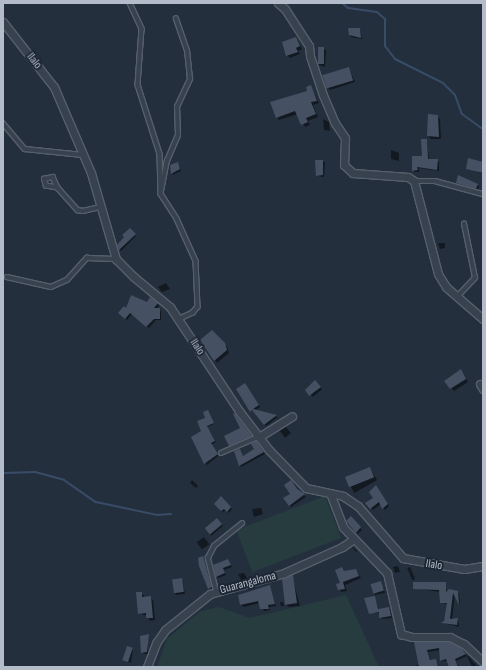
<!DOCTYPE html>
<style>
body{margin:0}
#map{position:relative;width:486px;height:670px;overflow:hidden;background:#242f3e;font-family:"Sofia Sans Condensed",sans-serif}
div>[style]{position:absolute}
.green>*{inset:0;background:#263c3f;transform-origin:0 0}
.shadow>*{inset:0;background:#0007;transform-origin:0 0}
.stream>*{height:2px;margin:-1px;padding:0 1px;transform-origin:1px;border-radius:1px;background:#394c67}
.building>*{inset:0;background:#455162;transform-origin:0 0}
.roads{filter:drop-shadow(1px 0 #565f6c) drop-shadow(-1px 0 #565f6c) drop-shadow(0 1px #565f6c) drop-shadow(0 -1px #565f6c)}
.lane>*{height:3.5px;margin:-1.75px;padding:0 1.75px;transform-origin:1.75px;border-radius:1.75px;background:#38414e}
.street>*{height:7px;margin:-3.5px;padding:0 3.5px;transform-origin:3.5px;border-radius:3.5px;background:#38414e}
span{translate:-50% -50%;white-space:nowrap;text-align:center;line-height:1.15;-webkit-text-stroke:4px #1d2633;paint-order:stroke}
.street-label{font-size:12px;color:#b4bcc9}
.frame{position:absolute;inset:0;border:4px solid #b4bcc9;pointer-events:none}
</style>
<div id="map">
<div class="green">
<i style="left:325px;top:496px;width:45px;height:95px;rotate:69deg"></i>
<i style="clip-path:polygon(346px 595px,379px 667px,157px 667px,167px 639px,201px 611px,219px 607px,250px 618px)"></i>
</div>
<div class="shadow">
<i style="clip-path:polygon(349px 29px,360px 29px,362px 39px,351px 37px)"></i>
<i style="clip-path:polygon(296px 38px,302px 49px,298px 51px,300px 54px,290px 58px,287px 55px)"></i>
<i style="clip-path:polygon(319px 48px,326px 50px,325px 67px,319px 65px)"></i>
<i style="clip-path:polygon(349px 69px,355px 82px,330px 90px,327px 87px)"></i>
<i style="clip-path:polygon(311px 87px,319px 103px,313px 105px,318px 117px,308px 121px,310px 125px,305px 127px,298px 114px,279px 120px,277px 117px,308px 92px)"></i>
<i style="clip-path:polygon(437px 116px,440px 119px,441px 139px,431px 139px,428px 136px)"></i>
<i style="clip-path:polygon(323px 119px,329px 122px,330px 131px,324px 130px)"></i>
<i style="clip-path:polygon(427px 140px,429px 160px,439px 162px,439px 171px,419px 168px,419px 172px,415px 172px,413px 170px,423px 157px)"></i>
<i style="clip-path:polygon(391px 150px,399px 153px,399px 161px,391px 159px)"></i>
<i style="clip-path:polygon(316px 161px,325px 162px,324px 177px,317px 176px)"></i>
<i style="clip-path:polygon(178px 163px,181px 171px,173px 175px,172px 173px)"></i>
<i style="clip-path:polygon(483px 163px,483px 174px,467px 168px)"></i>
<i style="clip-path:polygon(457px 183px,477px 185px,479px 186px,478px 190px)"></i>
<i style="clip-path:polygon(130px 229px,136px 236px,121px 251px,118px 245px)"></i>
<i style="clip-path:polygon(438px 243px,445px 243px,445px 248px,440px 249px)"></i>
<i style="clip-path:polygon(166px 283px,170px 289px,162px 292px,158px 287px)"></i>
<i style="clip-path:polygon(150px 298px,159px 306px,156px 309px,161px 311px,161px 320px,156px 320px,149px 328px,132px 314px,127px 320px,119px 313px,147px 303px)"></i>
<i style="clip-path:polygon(212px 331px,227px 347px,229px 353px,217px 363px,215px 360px)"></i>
<i style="clip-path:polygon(461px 370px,468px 382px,454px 391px,451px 388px)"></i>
<i style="left:317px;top:383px;width:8px;height:12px;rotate:50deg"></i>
<i style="clip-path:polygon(246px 385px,260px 407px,254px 411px,278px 417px,266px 426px,254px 411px,251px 411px)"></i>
<i style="clip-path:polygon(208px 411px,214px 424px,207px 427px,216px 442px,211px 445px,218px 456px,207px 465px,192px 437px,202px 432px)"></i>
<i style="clip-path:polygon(236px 416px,253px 438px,232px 447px,230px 445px,241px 429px)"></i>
<i style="clip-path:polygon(286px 427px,291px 433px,285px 438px,280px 431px)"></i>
<i style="clip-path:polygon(258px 444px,265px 454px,241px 467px,237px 461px,241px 451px,243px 457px,256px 449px)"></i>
<i style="left:370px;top:468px;width:14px;height:26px;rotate:60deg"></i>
<i style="clip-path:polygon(192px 480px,198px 486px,196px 488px,190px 483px)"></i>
<i style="clip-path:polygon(377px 488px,389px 506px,385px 510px,381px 504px,373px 510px,367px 503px,374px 498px)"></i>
<i style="clip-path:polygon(298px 491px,306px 497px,291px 507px,290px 505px)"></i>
<i style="clip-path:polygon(221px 498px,232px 509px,229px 513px,226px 510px,223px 512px,215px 504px)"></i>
<i style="clip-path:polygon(261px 508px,263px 514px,254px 517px,252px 509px)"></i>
<i style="left:351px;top:517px;width:17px;height:6px;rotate:50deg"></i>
<i style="left:217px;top:519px;width:9px;height:15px;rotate:49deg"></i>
<i style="left:204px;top:537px;width:9px;height:9px;rotate:54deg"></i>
<i style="clip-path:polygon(352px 547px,353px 547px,357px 551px,356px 552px)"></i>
<i style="clip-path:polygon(203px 557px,213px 589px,210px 590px,209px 588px)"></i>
<i style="clip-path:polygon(228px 560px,232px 567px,224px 570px,226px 575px,219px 578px,217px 577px)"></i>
<i style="clip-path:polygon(398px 566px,400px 572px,395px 573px,393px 567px)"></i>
<i style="left:410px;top:567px;width:13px;height:3px;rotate:67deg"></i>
<i style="clip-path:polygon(342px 568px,345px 572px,356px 570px,361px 578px,345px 585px,347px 591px,341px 592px,338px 585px,342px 584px)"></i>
<i style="clip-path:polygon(244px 573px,248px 580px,242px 582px,238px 574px)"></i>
<i style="clip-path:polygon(292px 576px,300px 606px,289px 607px,286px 605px)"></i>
<i style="clip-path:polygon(182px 579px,185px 594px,176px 595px,174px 593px)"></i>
<i style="clip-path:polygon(381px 582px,385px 593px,375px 595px,374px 593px)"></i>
<i style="clip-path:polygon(445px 583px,447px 592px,459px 593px,460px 605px,455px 594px,452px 620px,458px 619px,459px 627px,443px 623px,445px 622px,448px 604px,441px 603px,440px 592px,414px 588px)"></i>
<i style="clip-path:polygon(270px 586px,276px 606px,269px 607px,270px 610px,264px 611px,260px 603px,244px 607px,241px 605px,239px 595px)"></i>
<i style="clip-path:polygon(141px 593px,145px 597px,150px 597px,153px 600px,155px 620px,150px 621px,147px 616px,139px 613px)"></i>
<i style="clip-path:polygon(375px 597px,379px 610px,389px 608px,392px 618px,382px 619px,380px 613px,370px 613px)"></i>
<i style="clip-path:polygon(280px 602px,283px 602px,284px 606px,281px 606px)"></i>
<i style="clip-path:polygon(148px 636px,148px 654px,144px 654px,142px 652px)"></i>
<i style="clip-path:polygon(415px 643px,463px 651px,467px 656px,456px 661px,459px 667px,450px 667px,448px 661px,441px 661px,440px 650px,428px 652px,431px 661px,436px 660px,439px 667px,412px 667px,420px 664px)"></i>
<i style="clip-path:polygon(133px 649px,131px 663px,126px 661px,124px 659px)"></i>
<i style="clip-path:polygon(467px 656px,468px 656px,477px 666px,472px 667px)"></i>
</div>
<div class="stream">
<i style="left:342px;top:3px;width:8px;rotate:40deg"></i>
<i style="left:348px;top:8px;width:29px;rotate:8deg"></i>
<i style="left:377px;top:12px;width:11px;rotate:41deg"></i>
<i style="left:385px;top:19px;width:27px;rotate:90deg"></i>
<i style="left:385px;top:46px;width:16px;rotate:52deg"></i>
<i style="left:395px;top:59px;width:54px;rotate:26.6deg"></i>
<i style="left:443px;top:83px;width:17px;rotate:45deg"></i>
<i style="left:455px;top:95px;width:20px;rotate:70deg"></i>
<i style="left:462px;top:114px;width:26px;rotate:36deg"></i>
<i style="left:3px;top:473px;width:32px;rotate:-2deg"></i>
<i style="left:35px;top:472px;width:30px;rotate:15deg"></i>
<i style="left:64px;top:480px;width:39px;rotate:35deg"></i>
<i style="left:96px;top:502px;width:62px;rotate:12deg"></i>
<i style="left:157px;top:515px;width:14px;rotate:-4deg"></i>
</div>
<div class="building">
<i style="clip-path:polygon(348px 28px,360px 28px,361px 38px,349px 35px)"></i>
<i style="clip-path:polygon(296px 37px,300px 46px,296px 48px,298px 52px,286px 56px,282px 42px)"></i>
<i style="left:318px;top:47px;width:6px;height:17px"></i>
<i style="left:349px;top:67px;width:14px;height:28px;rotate:73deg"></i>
<i style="clip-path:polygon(311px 85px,317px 101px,311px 102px,316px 114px,306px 118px,308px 122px,301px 125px,295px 111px,276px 118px,270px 102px,307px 91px,306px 87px)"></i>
<i style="clip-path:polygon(428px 114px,438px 115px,439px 137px,427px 136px)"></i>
<i style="clip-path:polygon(421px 139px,427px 139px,428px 159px,438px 159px,437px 170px,417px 167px,418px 170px,412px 171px,412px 156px,422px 156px)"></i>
<i style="clip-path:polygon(468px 158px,483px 162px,483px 173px,466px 169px)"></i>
<i style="clip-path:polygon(315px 160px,323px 160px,323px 175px,316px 176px)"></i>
<i style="clip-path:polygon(178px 162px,180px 169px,171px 174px,170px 165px)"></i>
<i style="clip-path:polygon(458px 175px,478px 184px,476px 189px,456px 183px)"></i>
<i style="clip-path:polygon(130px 228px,136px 234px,119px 250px,117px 245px,124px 237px,122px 235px)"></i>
<i style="clip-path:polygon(131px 295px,147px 302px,150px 297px,158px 303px,154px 308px,160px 308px,160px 319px,154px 319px,146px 327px,130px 313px,125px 319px,118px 313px,124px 306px,126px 308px)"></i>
<i style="clip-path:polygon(212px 330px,225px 343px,227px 350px,214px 361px,200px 340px)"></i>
<i style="clip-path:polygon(461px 369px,466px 379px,450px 389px,444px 381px)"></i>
<i style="clip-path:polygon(315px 380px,321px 387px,309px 396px,305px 390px)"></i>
<i style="clip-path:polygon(245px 383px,259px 405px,253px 409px,277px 415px,264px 425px,252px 410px,250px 412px,236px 389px)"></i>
<i style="clip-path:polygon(208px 410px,214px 423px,207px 426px,215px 441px,211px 443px,218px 454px,204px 464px,191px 437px,201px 431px,197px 421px,205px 418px,203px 412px)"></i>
<i style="clip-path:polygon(234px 413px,252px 436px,229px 446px,224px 436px,240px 428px,233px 414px)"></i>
<i style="clip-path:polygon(256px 441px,264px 452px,239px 466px,234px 451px,240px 449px,243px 456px,254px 449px,251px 444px)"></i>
<i style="left:370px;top:467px;width:11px;height:27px;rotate:68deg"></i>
<i style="clip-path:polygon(291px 480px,297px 489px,305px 494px,289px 506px,283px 498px,290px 494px,284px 485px)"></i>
<i style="clip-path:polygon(376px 485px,388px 504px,382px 509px,379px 502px,370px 509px,365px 503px,373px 498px,369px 492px)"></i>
<i style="clip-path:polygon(221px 496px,231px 507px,227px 512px,224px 509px,221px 511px,214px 504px)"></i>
<i style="clip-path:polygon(351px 516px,361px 527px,356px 533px,346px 521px)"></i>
<i style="left:217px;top:518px;width:8px;height:16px;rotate:50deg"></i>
<i style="clip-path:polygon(203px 556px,212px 587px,208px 589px,199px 566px,198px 558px)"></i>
<i style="clip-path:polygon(228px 559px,231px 565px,223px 568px,225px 573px,216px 577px,213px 565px)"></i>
<i style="clip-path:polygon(342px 567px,344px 571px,356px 569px,359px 576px,343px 582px,345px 589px,338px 590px,336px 584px,340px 583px,335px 570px)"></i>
<i style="clip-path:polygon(293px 575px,297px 603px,285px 605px,282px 579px)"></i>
<i style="left:182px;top:578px;width:14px;height:10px;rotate:82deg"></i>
<i style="left:381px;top:581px;width:10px;height:11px;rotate:73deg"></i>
<i style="clip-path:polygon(413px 582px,446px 582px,446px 592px,449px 589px,458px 591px,459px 605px,453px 593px,450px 619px,458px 618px,457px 625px,441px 623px,444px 621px,447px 603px,440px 603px,439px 590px,413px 589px)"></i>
<i style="clip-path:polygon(270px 585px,275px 604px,268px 605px,269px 609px,260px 609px,258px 601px,240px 605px,238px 595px)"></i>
<i style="clip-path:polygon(136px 592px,142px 592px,142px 597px,151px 596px,153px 618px,146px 618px,146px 613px,138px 614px)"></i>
<i style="clip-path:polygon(375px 596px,378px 609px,389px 607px,391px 616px,379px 618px,379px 612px,369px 614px,364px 598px)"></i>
<i style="clip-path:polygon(149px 634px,147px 652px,141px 653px,140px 636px)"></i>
<i style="clip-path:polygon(414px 642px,449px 642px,461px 648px,466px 654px,455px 659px,458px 667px,449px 667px,446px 659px,440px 661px,439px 648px,427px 650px,430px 660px,436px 659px,438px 667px,419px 667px)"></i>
<i style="left:127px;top:646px;width:6px;height:15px;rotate:18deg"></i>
</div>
<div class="roads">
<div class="lane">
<i style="left:130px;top:3px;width:29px;rotate:65deg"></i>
<i style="left:142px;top:29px;width:56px;rotate:94.1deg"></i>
<i style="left:138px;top:85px;width:72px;rotate:72.3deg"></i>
<i style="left:160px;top:154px;width:40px;rotate:88.6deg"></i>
<i style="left:161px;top:194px;width:30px;rotate:57deg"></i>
<i style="left:177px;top:219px;width:46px;rotate:65.7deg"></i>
<i style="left:196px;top:261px;width:46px;rotate:87.5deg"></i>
<i style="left:198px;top:307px;width:8px;rotate:130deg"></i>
<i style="left:193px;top:313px;width:17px;rotate:155deg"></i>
<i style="left:3px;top:123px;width:34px;rotate:50deg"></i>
<i style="left:25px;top:149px;width:58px;rotate:5.9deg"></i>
<i style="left:414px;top:181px;width:21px"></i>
<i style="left:435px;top:181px;width:50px;rotate:15.2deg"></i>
<i style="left:58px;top:188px;width:12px;rotate:-171deg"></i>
<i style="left:46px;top:186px;width:7px;rotate:-106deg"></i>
<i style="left:44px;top:179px;width:9px;rotate:-13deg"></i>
<i style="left:53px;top:177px;width:12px;rotate:66deg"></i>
<i style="left:58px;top:188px;width:30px;rotate:48deg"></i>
<i style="left:78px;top:210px;width:5px;rotate:11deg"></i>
<i style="left:83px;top:211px;width:18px;rotate:-13deg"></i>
<i style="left:161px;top:191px;width:31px;rotate:-79deg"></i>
<i style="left:167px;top:161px;width:28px;rotate:-67deg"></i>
<i style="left:178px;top:135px;width:28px;rotate:-92deg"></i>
<i style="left:177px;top:107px;width:31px;rotate:-65deg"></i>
<i style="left:190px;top:79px;width:28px;rotate:-96deg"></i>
<i style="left:187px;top:51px;width:34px;rotate:-109deg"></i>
<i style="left:7px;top:277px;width:45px;rotate:12.8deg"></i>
<i style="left:51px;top:287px;width:17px;rotate:-24deg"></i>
<i style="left:67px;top:280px;width:30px;rotate:-48deg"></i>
<i style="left:87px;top:258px;width:28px;rotate:2deg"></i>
<i style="left:458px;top:296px;width:25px;rotate:-47deg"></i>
<i style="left:475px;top:278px;width:55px;rotate:-101.5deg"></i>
<i style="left:221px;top:453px;width:40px;rotate:-23.4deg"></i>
<i style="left:216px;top:591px;width:34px;rotate:-104deg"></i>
<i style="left:208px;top:558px;width:13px;rotate:-63deg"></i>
<i style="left:214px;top:546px;width:36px;rotate:-39deg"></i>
</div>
<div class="street">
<i style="left:278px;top:3px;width:9px;rotate:41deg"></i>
<i style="left:285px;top:9px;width:44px;rotate:57deg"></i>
<i style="left:309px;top:46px;width:10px;rotate:84deg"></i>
<i style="left:310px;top:56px;width:41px;rotate:71.6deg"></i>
<i style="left:323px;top:95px;width:30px;rotate:67deg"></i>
<i style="left:335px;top:123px;width:18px;rotate:56deg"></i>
<i style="left:345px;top:138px;width:27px;rotate:92deg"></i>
<i style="left:344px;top:165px;width:12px;rotate:42deg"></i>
<i style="left:353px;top:173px;width:55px;rotate:4.2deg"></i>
<i style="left:408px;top:177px;width:7px;rotate:34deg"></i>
<i style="left:414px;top:181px;width:96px;rotate:75.5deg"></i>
<i style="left:438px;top:274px;width:15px;rotate:58deg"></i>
<i style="left:446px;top:287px;width:49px;rotate:40.9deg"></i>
<i style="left:3px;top:22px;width:83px;rotate:51.9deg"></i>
<i style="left:54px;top:87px;width:94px;rotate:66.7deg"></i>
<i style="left:91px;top:173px;width:90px;rotate:73.8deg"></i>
<i style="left:116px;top:259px;width:25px;rotate:45deg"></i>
<i style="left:134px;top:277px;width:47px;rotate:39.8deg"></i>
<i style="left:170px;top:307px;width:125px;rotate:56.4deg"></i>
<i style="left:239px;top:411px;width:49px;rotate:52.4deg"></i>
<i style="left:269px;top:450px;width:53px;rotate:45.8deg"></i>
<i style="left:306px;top:488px;width:38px;rotate:12deg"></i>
<i style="left:343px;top:496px;width:18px;rotate:34deg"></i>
<i style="left:358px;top:506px;width:69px;rotate:49.1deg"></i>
<i style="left:403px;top:558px;width:62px;rotate:10.2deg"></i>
<i style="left:464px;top:569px;width:19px;rotate:-9deg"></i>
<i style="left:480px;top:384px;width:6px;rotate:59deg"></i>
<i style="left:259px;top:437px;width:39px;rotate:-32deg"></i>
<i style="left:330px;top:493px;width:36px;rotate:69deg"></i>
<i style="left:343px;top:527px;width:64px;rotate:46.3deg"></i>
<i style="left:387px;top:573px;width:63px;rotate:77.1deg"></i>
<i style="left:401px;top:634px;width:11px;rotate:15deg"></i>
<i style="left:412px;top:637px;width:38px"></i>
<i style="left:450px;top:637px;width:16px;rotate:27deg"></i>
<i style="left:464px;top:644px;width:26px;rotate:43deg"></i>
<i style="left:147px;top:667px;width:26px;rotate:-69deg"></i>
<i style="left:156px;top:643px;width:16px;rotate:-55deg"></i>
<i style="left:165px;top:630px;width:58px;rotate:-38.7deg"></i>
<i style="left:210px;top:594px;width:77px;rotate:-15.8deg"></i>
<i style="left:284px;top:573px;width:64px;rotate:-24.1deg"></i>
<i style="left:342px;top:547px;width:14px;rotate:-34deg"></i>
</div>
</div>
<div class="street-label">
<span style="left:34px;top:61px;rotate:52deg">Ilalo</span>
<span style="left:197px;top:347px;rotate:56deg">Ilalo</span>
<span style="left:434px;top:565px;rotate:9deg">Ilalo</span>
<span style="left:248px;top:583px;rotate:-15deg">Guarangaloma</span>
</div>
<div class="frame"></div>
</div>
